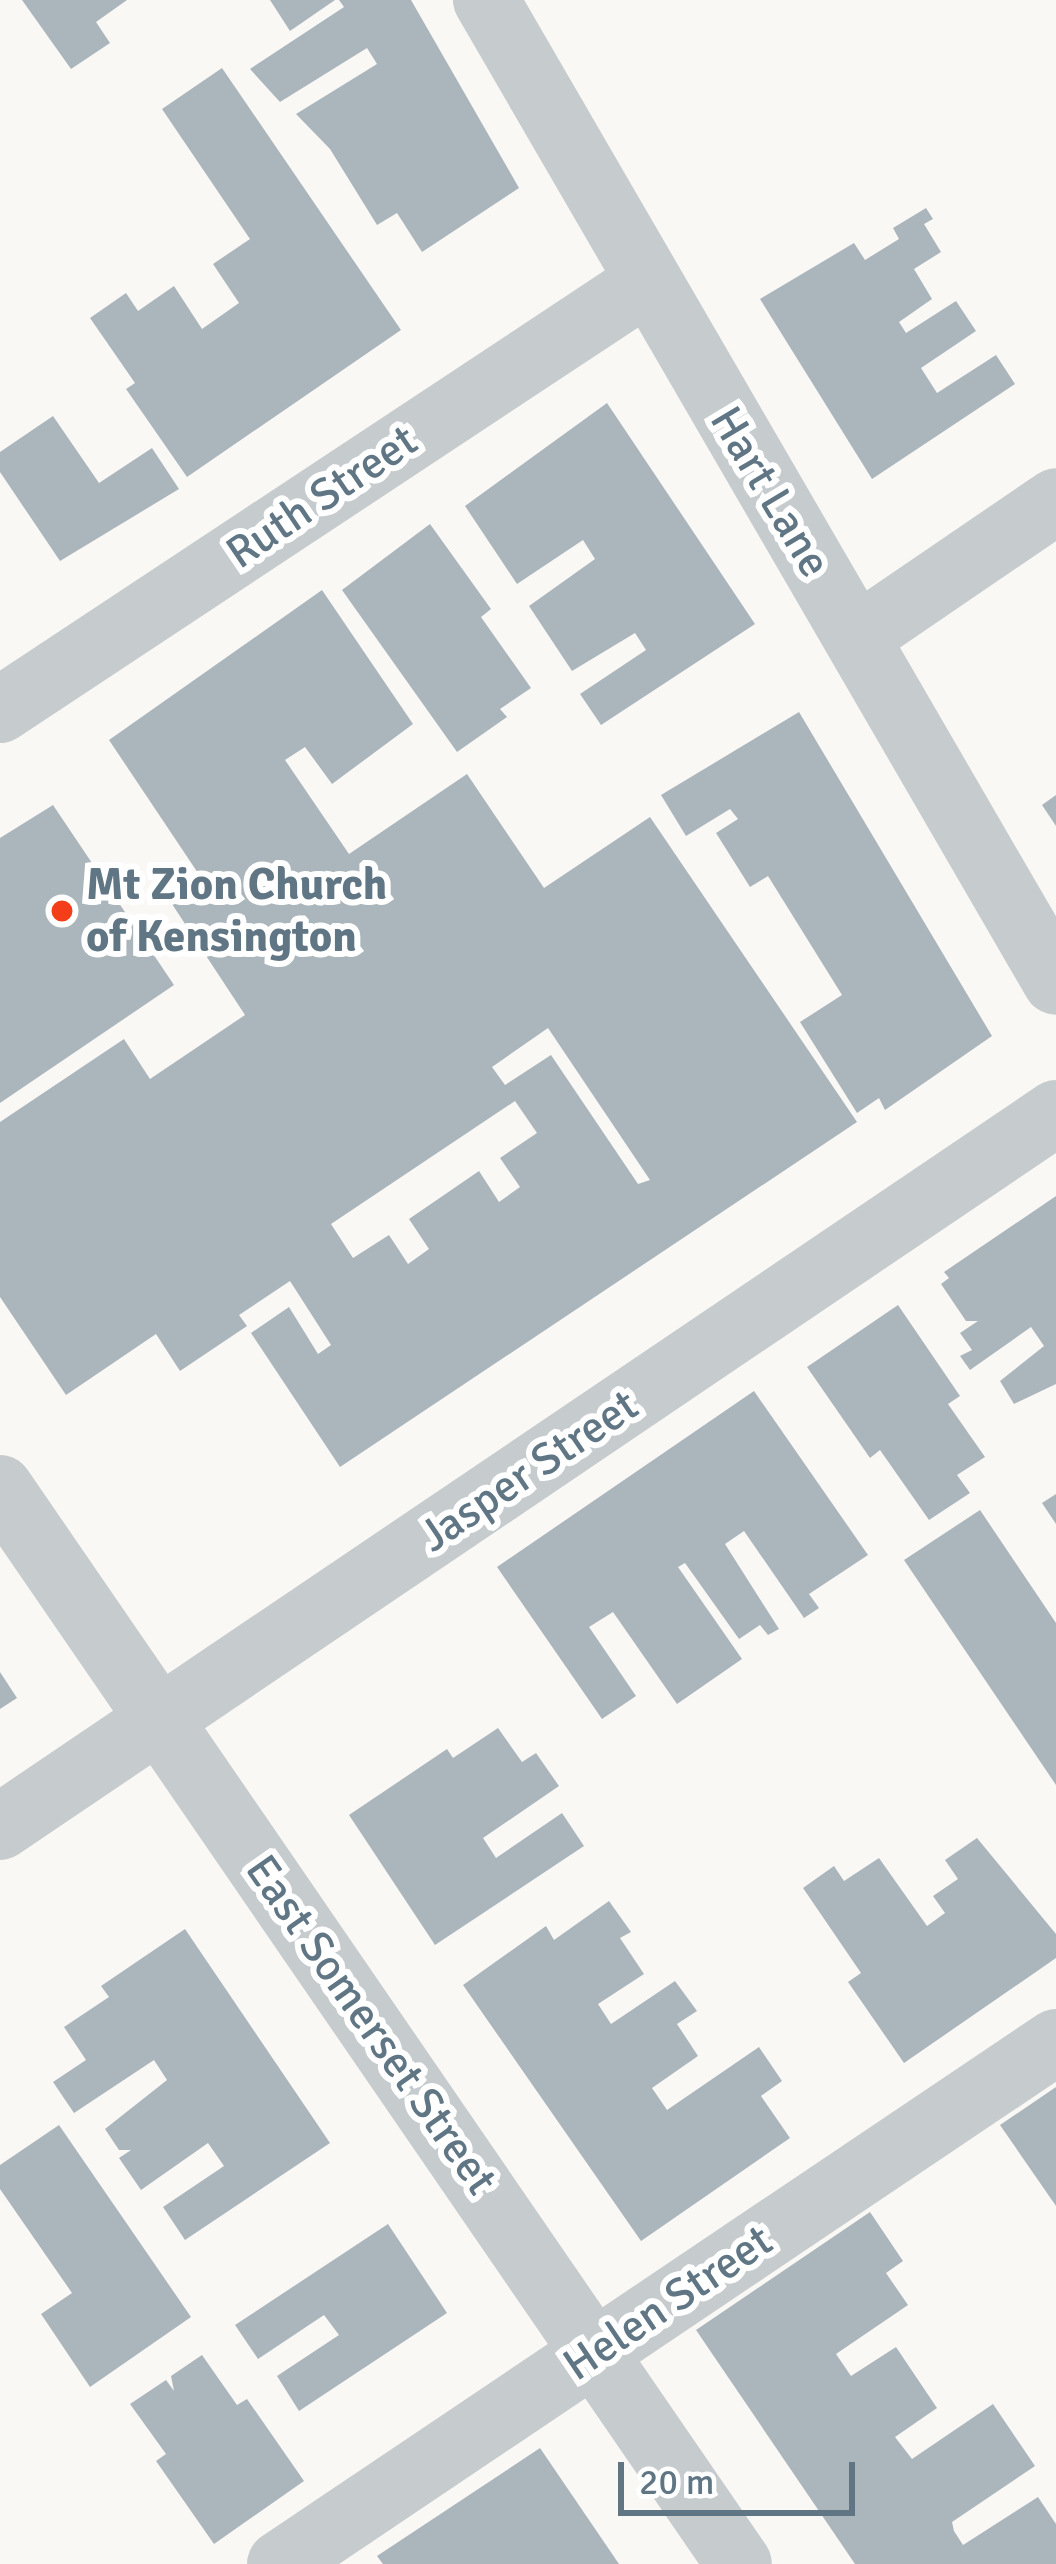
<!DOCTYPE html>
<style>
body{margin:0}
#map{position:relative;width:1056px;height:2564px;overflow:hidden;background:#f9f8f5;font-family:Signika,sans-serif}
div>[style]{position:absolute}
.building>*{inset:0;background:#abb6bc}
.minor>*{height:66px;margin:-33px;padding:0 33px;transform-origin:33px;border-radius:33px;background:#c6cbce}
.dots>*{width:33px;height:33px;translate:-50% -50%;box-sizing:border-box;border:6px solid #fff;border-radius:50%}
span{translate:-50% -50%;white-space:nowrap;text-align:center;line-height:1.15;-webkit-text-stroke:12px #fff;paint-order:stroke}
.street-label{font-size:45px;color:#607684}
.poi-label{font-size:45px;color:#607684;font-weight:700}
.left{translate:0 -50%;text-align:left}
.scale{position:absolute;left:618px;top:2462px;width:237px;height:54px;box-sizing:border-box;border:6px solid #607684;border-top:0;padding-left:15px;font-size:36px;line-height:42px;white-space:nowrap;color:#607684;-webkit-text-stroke:9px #fff;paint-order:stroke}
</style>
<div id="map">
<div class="building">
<i style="clip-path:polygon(22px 0,127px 0,96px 22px,110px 43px,71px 69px)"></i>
<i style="clip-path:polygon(270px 0,335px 0,290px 31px)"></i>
<i style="clip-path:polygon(339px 0,411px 0,519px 188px,422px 252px,397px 213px,377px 225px,330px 149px,296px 114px,377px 64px,367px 48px,280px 102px,250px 69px,344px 7px)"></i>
<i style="clip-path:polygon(222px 68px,401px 330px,187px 477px,126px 389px,135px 383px,90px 318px,126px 293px,138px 311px,174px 286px,202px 329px,239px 303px,213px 264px,250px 239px,162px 109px)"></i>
<i style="clip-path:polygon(926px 208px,933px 219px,924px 224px,941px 252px,914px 269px,932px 299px,899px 322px,906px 333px,956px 301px,976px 331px,921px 368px,937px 393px,996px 355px,1015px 384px,872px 479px,760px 299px,854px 243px,865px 260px,899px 239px,893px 228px)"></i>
<i style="clip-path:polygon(607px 403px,755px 624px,601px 725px,580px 694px,646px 650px,635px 633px,572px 671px,529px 606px,595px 559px,583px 540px,517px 584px,465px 506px)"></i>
<i style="clip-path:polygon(53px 416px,99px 483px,152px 448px,179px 489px,60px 561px,0 472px,0 452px)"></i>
<i style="clip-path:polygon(430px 524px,491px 609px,481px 617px,531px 688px,500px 709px,507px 717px,457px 752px,342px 590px)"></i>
<i style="clip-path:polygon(evenodd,322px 590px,413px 724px,332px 784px,305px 747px,285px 760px,349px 854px,467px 774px,544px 888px,650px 817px,857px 1122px,340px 1467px,251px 1333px,289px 1307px,318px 1354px,331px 1345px,290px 1281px,239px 1315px,247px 1326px,180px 1371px,156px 1334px,66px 1395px,0 1297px,0 1122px,124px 1039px,150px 1079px,245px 1015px,170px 901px,202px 879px,109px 740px,322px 590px,548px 1028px,650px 1180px,638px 1184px,551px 1055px,505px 1085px,492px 1067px,548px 1028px,322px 590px,515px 1101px,537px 1133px,500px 1158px,520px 1187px,499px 1202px,479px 1171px,409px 1219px,429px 1249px,408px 1264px,389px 1235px,353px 1258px,331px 1224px,515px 1101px)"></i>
<i style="clip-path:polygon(799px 712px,992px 1036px,885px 1110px,879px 1098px,857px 1113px,800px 1022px,842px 995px,768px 876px,750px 887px,716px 833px,738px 819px,730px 809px,686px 836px,661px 795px)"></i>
<i style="clip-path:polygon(1056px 795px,1056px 826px,1042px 805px)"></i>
<i style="clip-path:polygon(53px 805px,174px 985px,0 1103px,0 838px)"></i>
<i style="clip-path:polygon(1056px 1196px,1056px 1384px,1014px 1404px,1000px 1381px,1044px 1346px,1031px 1327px,970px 1370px,960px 1356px,972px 1350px,960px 1333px,978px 1321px,966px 1321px,941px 1284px,949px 1278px,944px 1272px)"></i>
<i style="clip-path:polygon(898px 1305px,960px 1396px,948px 1404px,985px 1457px,957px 1475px,970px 1493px,929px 1520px,880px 1450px,870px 1458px,807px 1367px)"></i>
<i style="clip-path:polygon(754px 1391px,868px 1555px,809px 1594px,819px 1608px,804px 1618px,744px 1531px,725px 1544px,779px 1629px,768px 1635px,760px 1625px,739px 1639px,685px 1563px,678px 1567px,742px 1659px,677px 1704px,613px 1612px,589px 1627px,636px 1696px,602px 1719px,497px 1567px)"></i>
<i style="clip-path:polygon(1056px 1494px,1056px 1524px,1042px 1503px)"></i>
<i style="clip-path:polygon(980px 1510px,1056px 1623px,1056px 1785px,904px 1560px)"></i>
<i style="clip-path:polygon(0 1672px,17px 1698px,0 1709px)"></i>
<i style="clip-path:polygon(498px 1728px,522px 1762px,536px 1753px,559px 1786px,483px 1838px,496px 1858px,562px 1813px,584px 1846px,435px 1945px,349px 1815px,447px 1749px,453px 1758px)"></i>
<i style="clip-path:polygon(977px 1838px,1056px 1934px,1056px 1958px,904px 2063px,848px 1982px,861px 1973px,803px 1888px,834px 1866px,844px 1881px,879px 1858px,927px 1926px,945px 1913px,933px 1896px,958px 1879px,945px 1860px)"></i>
<i style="clip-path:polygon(609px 1901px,631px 1932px,620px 1938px,644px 1974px,598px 2004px,611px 2024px,675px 1981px,697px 2011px,677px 2024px,698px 2056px,652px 2088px,667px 2110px,759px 2047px,782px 2081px,761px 2096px,790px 2138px,641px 2241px,463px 1985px,546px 1926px,554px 1940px)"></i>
<i style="clip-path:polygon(185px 1929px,330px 2143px,185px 2240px,163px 2207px,224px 2166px,208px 2143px,141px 2190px,119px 2158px,131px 2150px,119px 2150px,105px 2129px,167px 2080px,154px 2060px,74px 2113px,53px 2082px,86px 2060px,64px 2027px,109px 1997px,101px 1986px)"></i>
<i style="clip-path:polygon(1056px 2087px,1056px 2206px,1000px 2125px)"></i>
<i style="clip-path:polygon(59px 2125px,191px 2317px,90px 2387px,41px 2314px,72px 2293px,0 2189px,0 2165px)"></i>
<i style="clip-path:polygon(870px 2212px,903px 2261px,886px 2273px,908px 2305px,836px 2354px,851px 2376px,896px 2347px,937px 2408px,895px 2437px,912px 2459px,993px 2404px,1035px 2466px,952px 2522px,954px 2531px,963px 2545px,1038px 2497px,1056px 2524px,1056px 2564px,855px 2564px,696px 2330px)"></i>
<i style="clip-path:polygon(388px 2224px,447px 2313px,299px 2411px,277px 2376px,339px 2335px,324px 2315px,258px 2359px,235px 2325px)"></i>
<i style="clip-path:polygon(202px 2355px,237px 2405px,247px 2399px,304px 2481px,214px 2544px,156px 2461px,166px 2454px,130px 2404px,166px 2380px,174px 2391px,171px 2376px)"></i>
<i style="clip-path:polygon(540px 2448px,619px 2564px,383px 2564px,377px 2556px)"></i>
</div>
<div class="minor">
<i style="left:486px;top:0;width:1135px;rotate:59.87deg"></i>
<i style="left:857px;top:637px;width:241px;rotate:-34.3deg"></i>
<i style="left:0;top:710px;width:772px;rotate:-33.48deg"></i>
<i style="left:0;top:1488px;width:1305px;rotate:55.52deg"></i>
<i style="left:0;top:1827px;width:1275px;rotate:-34.06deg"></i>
<i style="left:280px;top:2564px;width:935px;rotate:-33.93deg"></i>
</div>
<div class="dots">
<i style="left:62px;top:911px;background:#f43e1a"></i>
</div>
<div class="street-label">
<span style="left:770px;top:492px;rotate:59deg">Hart Lane</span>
<span style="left:322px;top:497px;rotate:-34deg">Ruth Street</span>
<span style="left:529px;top:1471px;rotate:-34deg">Jasper Street</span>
<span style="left:371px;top:2025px;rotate:55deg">East Somerset Street</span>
<span style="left:668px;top:2303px;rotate:-34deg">Helen Street</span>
</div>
<div class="poi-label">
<span class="left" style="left:86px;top:911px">Mt Zion Church<br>of Kensington</span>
</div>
<div class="scale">20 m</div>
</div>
